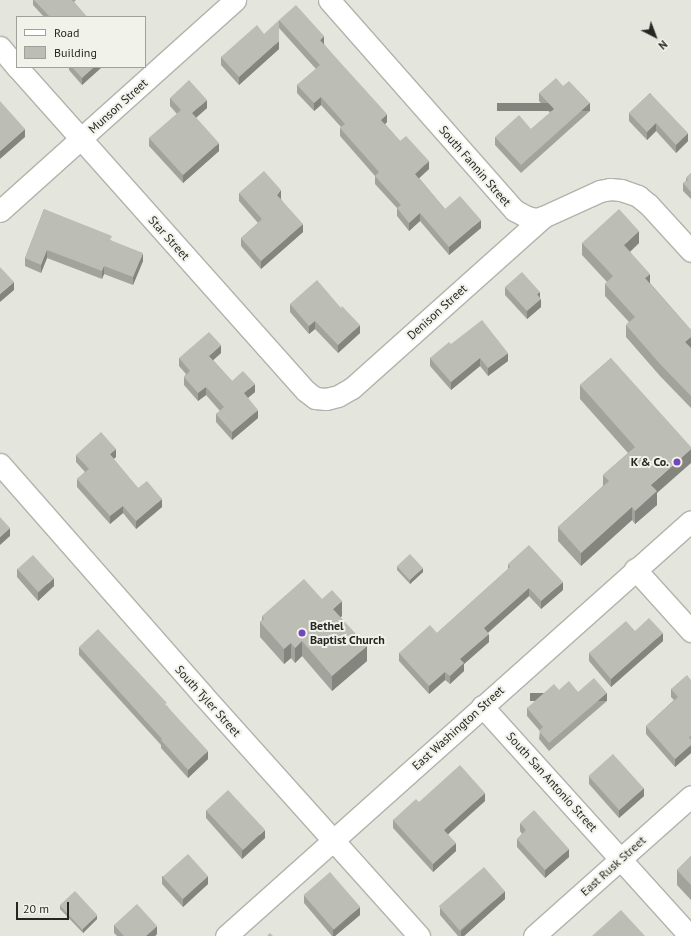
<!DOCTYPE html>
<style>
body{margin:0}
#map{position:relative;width:691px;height:936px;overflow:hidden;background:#e4e6dd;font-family:"PT Sans",sans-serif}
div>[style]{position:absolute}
.roads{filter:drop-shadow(1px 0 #b2b3ab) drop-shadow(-1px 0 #b2b3ab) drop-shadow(0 1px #b2b3ab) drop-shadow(0 -1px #b2b3ab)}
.minor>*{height:21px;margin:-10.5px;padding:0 10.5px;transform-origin:10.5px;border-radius:10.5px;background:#fff}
.wall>*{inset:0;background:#a2a39c}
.shaded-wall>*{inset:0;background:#84857f;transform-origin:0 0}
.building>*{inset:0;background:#bcbeb5;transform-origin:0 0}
.dots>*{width:11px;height:11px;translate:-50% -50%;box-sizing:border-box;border:2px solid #f1f3ea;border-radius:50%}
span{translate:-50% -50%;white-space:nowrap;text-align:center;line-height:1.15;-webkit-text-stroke:4px #f1f3ea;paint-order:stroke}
.street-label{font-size:12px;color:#262724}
.poi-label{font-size:12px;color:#262724;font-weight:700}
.right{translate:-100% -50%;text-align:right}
.left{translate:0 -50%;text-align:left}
.legend{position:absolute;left:16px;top:16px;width:130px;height:52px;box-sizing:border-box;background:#f1f3ea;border:1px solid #a0a19b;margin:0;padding:5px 7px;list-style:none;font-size:12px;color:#262724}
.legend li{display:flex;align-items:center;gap:8px;height:20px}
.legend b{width:20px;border:1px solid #a0a19b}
.north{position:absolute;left:635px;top:16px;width:40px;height:40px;-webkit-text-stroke:3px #f1f3ea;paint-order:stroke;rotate:138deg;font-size:11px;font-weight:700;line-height:16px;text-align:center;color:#262724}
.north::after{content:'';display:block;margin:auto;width:14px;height:18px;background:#262724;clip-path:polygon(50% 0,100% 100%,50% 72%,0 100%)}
.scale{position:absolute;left:16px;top:902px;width:53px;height:18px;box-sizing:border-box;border:2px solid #262724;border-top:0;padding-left:5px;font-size:12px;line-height:14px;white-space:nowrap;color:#262724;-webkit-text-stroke:3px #f1f3ea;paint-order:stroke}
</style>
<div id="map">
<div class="roads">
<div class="minor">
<i style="left:329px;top:0;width:280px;rotate:48.6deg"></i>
<i style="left:514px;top:210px;width:15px;rotate:28deg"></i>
<i style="left:527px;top:217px;width:9px;rotate:13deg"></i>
<i style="left:536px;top:219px;width:7px;rotate:-16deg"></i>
<i style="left:543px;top:217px;width:63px;rotate:-24.5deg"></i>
<i style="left:600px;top:191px;width:10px;rotate:-11deg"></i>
<i style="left:610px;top:189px;width:11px;rotate:5deg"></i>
<i style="left:621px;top:190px;width:18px;rotate:19deg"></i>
<i style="left:638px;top:196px;width:14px;rotate:39deg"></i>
<i style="left:649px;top:205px;width:62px;rotate:47.6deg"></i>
<i style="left:0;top:47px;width:26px;rotate:50deg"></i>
<i style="left:17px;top:67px;width:434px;rotate:48.3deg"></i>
<i style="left:306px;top:391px;width:11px;rotate:38deg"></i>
<i style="left:315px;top:398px;width:11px;rotate:5deg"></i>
<i style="left:326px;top:399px;width:12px;rotate:-14deg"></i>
<i style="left:338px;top:396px;width:16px;rotate:-30deg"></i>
<i style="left:352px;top:388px;width:256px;rotate:-41.8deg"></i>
<i style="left:0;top:211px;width:316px;rotate:-41.9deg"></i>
<i style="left:0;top:464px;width:306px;rotate:48.7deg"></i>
<i style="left:202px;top:694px;width:325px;rotate:48.1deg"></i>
<i style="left:635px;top:569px;width:84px;rotate:47.9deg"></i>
<i style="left:482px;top:706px;width:310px;rotate:47.9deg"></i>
<i style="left:226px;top:936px;width:623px;rotate:-41.75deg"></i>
<i style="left:534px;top:936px;width:210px;rotate:-41.7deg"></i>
</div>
</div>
<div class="wall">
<i style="clip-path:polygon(33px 0,76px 0,74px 2px,87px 17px,44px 17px,33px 5px)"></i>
<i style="clip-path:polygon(279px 20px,324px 44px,387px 122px,385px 124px,400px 141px,429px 169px,419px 178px,445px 209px,481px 228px,449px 255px,420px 221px,409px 231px,397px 216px,397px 208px,375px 184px,375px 176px,340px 136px,340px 128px,341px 127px,321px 105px,314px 111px,297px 93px,297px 85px,316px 69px,279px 28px)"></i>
<i style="clip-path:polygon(264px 34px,279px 49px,239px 85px,221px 65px,221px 57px)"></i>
<i style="clip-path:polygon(69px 67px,102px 67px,82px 85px,69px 70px)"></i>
<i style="clip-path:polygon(563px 86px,590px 111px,521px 173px,495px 145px,495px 137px,531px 129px,550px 113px,539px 101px,539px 93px)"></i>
<i style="clip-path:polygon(650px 93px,688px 141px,676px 153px,656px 131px,647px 140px,629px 121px,629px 113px)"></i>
<i style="clip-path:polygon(170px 98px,207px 108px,196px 118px,219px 151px,183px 183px,149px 146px,149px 138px,177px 114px,170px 106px)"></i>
<i style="clip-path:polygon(691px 173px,691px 199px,683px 191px,683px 183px,686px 181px,686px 178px)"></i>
<i style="clip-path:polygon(239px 193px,281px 198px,281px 199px,303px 232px,261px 269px,241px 246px,241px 238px,258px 223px,239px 201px)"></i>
<i style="clip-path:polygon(44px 209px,112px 241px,143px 261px,133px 285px,104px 274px,102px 279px,47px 258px,41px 273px,25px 266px,25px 258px)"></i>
<i style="clip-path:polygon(582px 243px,639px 243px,630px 252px,650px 283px,691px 330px,691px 408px,660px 376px,626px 337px,626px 325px,629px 322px,605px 296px,605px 284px,607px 282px,582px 255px)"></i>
<i style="clip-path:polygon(505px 287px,540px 297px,541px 307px,527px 319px,505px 295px)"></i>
<i style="clip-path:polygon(290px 304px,360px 333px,338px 353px,315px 329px,309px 334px,290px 312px)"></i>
<i style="clip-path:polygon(451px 344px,508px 361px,488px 376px,480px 366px,451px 390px,430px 366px,430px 358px)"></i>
<i style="clip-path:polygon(221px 353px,213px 360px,232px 381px,255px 392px,248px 398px,258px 418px,232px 440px,216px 422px,216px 414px,220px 411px,206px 395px,198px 401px,184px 385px,184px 377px,186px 374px,179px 366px,179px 358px)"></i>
<i style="clip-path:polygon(611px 358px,657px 493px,657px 505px,635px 524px,632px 520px,581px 566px,558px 541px,558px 527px,603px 486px,603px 475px,628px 453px,580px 399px,580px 385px)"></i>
<i style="clip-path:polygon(76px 455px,116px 457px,113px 459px,138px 488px,162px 507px,136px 529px,123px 513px,110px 524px,77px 487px,77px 479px,85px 472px,76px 462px)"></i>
<i style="clip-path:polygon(508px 564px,563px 590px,541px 609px,529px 596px,488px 633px,489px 642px,464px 664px,464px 671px,450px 684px,445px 680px,429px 694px,399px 661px,399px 653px,437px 633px,508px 569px)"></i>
<i style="clip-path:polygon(397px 566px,423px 572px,410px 584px,397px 570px)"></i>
<i style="clip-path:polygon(17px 569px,54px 586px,38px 601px,17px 577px)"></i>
<i style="clip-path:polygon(262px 616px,342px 616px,340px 617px,367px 661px,332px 691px,302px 656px,295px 663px,291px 658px,284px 664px,260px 637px,260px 622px,262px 620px)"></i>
<i style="clip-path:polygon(635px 631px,663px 641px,611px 687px,589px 661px,589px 653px)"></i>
<i style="clip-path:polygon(79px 647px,167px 706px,208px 759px,188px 778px,161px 748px,161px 745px,79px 655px)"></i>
<i style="clip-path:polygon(691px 680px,691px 753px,675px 767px,646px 734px,646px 726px,674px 700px,671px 697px,671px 689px)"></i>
<i style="clip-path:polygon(559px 690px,578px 692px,607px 701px,549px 751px,539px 739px,540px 731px,527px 716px,527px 708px)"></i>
<i style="clip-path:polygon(589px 776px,644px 796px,619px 818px,589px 784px)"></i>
<i style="clip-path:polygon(485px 801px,448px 834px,456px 851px,433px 872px,393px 828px,393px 820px,419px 802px)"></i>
<i style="clip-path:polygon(206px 810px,265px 838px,242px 859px,206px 818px)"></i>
<i style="clip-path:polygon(520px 823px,569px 857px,545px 878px,517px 847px,517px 839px,522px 834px,520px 831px)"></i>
<i style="clip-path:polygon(691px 856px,691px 900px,677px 885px,677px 870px)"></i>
<i style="clip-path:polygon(162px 876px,208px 884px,183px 907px,162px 884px)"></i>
<i style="clip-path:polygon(304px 895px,360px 915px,335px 936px,332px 936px,304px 903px)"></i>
<i style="clip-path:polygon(505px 899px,464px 936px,458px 936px,440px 915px,440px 908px)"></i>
<i style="clip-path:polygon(60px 905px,97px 919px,83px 933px,60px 909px)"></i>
<i style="clip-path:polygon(114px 925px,157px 934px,155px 936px,117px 936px,114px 933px)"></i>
</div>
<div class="shaded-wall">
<i style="clip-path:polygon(324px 36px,324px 44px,320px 48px,320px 40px)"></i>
<i style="clip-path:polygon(279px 41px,279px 49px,239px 85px,239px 77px)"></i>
<i style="clip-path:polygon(94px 67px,102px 67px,82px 85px,82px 78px)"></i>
<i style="clip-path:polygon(321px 97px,321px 105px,314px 111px,314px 103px)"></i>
<i style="clip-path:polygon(207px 100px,207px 108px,192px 121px,192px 113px)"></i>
<i style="left:590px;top:103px;width:8px;height:93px;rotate:90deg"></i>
<i style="clip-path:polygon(387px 114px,387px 122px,381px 128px,381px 120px)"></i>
<i style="clip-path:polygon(656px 123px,656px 131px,647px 140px,647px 132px)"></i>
<i style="clip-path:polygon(25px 129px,25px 137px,0 159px,0 151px)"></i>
<i style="clip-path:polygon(688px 133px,688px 141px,676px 153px,676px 145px)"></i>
<i style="clip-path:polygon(219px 143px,219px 151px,183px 183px,183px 175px)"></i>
<i style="clip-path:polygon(429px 161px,429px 169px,415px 182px,415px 174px)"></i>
<i style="clip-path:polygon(281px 190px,281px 198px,277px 203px,277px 195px)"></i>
<i style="clip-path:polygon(420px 213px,420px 221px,409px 231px,409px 223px)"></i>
<i style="clip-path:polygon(481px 220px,481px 228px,449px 255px,449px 247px)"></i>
<i style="clip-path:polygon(303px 224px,303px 232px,261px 269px,261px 261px)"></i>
<i style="clip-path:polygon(639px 231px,639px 243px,624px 257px,624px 245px)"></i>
<i style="clip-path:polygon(47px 250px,47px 258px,41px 273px,41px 265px)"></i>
<i style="clip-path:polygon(143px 253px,143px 261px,133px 285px,133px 277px)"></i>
<i style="clip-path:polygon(104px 266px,104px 274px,102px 279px,102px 271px)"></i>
<i style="clip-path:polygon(650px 274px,650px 285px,645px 278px)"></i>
<i style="clip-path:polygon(14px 282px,14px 290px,0 302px,0 294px)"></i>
<i style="clip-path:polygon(540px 292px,540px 300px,541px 299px,541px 307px,527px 319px,527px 311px,537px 294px)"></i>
<i style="clip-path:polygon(315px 321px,315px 329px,309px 334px,309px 326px)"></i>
<i style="clip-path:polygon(360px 325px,360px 333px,338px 353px,338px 345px)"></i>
<i style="clip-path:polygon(691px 337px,691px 348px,685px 342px)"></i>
<i style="clip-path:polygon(221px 345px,221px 353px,209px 364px,209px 356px)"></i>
<i style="clip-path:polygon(508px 353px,508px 361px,488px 376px,488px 368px)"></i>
<i style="clip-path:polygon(480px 358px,480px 366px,451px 390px,451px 382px)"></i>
<i style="clip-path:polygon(255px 384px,255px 392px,244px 401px,244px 393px)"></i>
<i style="clip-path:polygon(206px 387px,206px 395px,198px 401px,198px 393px)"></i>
<i style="clip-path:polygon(258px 410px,258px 418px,232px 440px,232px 432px)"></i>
<i style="clip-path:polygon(116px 449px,116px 457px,110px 462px,110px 454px)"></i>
<i style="clip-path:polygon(691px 449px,691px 463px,657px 493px,657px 505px,635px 524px,635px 511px,651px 485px)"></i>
<i style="clip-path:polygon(162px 499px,162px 507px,136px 529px,136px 521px)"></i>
<i style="clip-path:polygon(123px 506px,123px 513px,110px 524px,110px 516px)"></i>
<i style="clip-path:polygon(632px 507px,632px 520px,581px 566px,581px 553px)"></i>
<i style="clip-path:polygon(10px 528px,10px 536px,0 545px,0 537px)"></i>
<i style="clip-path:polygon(423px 568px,423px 572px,410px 584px,410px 580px)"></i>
<i style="clip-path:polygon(54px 578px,54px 586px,38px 601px,38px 593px)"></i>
<i style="clip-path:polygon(563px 582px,563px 590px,541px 609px,541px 601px)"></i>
<i style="clip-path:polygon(529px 588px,529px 596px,484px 636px,484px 628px)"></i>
<i style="clip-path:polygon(342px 601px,342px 616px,333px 624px,333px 609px)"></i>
<i style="clip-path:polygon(663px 633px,663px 641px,611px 687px,611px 679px)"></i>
<i style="clip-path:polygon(489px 634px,489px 642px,464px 664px,464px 671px,450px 684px,450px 676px,460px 659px)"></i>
<i style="clip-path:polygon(302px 641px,302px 656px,295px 663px,295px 648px)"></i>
<i style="clip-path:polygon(291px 643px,291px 658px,284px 664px,284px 649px)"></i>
<i style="clip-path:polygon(367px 646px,367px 661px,332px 691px,332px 676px)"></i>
<i style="clip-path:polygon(445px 672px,445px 680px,429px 694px,429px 686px)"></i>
<i style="left:607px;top:693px;width:8px;height:77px;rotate:90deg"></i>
<i style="clip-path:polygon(691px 745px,691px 753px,675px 767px,675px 759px)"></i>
<i style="clip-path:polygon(208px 751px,208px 759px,188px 778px,188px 770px)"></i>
<i style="clip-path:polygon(644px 788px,644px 796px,619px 818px,619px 810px)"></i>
<i style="clip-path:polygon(485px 793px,485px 801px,444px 838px,444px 830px)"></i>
<i style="clip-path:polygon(265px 830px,265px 838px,242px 859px,242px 851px)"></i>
<i style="clip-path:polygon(456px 843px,456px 851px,433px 872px,433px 864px)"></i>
<i style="clip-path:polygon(569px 849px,569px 857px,545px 878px,545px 870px)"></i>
<i style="clip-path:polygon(208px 876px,208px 884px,183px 907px,183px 899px)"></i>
<i style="clip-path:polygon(505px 891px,505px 899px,464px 936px,461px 936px,461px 931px)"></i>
<i style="clip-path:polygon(360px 907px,360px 915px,335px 936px,333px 936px,333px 929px)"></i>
<i style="clip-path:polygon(97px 915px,97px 919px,83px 933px,83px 929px)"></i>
<i style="clip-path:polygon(157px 926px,157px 934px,155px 936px,146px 936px)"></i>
</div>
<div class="building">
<i style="clip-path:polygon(34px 0,72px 0,87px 17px,50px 17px)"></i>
<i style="clip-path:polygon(296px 5px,324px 36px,320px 40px,387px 114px,381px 120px,400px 141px,406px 136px,429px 161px,415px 174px,445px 209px,460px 196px,481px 220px,449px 247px,420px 213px,409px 223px,397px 208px,401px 205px,375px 176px,379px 172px,340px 128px,345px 124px,321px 97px,314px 103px,297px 85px,320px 65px,279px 20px)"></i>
<i style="clip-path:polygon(279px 20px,279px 41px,239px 77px,221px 57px,257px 25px,264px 34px)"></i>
<i style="clip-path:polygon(72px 67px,94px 67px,82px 78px)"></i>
<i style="clip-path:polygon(556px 78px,563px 86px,569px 81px,590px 103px,521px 165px,495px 137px,519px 115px,531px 129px,554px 109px,539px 93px)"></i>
<i style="clip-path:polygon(189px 80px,207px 100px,192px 113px,219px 143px,183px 175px,149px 138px,181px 110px,170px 98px)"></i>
<i style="clip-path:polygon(650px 93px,688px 133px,676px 145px,656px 123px,647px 132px,629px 113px)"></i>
<i style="clip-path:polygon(0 101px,25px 129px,0 151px)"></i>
<i style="clip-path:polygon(264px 171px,281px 190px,277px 195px,303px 224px,261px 261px,241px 238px,262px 219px,239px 193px)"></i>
<i style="clip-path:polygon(691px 173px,691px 192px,683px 183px,688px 180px,686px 178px)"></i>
<i style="clip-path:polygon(44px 209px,112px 236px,110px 240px,143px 253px,133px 277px,104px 266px,102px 271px,47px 250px,41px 265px,25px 258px)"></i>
<i style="clip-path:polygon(619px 209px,639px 231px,624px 245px,650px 274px,645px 278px,691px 330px,691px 337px,685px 342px,691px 348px,691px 396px,660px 364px,626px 325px,635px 317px,605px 284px,613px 276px,582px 243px)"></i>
<i style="clip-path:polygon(0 267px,14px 282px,0 294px)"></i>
<i style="clip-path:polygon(522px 272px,540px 292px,537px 294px,541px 299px,527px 311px,505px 287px)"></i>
<i style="clip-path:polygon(317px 280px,341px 308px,342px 306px,360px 325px,338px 345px,315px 321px,309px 326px,290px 304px)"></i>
<i style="clip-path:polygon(482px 320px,508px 353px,488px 368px,480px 358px,451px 382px,430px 358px,449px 342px,451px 344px)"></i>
<i style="clip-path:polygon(209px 332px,221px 345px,209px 356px,232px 381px,243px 371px,255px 384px,244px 393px,258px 410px,232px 432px,216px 414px,224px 407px,206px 387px,198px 393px,184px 377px,190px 371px,179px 358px)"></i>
<i style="clip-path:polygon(611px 358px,691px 447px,691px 449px,651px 485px,657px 491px,635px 511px,632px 507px,581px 553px,558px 527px,609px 481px,603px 475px,635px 447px,580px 385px)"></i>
<i style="clip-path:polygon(101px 432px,116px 449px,110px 454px,138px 488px,147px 481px,162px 499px,136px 521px,123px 506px,110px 516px,77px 479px,89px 469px,76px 455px)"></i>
<i style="clip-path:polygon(0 517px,10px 528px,0 537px)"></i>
<i style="clip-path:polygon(529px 545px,563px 582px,541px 601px,529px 588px,484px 628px,489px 634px,460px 659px,464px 663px,450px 676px,445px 672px,429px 686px,399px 653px,430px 625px,437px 633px,510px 567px,508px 564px)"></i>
<i style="left:410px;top:554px;width:19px;height:18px;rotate:47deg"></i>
<i style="left:33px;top:555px;width:31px;height:21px;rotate:48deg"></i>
<i style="clip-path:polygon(304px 579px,322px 599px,332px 590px,342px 601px,333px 609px,367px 646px,332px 676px,302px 641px,295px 648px,291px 643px,284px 649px,260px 622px,264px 619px,262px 616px)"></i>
<i style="clip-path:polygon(649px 618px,663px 633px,611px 679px,589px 653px,626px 621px,635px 631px)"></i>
<i style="clip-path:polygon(98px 629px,167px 703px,165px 704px,208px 751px,188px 770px,161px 740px,162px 739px,79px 647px)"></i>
<i style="clip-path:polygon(687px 675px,691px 680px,691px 736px,689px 737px,691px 740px,691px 745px,675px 759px,646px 726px,678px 697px,671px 689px)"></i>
<i style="clip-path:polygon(594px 678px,607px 693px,549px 743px,539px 731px,543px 727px,527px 708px,554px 684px,559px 690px,569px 681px,578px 692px)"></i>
<i style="left:613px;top:754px;width:46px;height:33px;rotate:48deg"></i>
<i style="clip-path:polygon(460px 765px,485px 793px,444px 830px,456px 843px,433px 864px,393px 820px,416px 799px,419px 802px)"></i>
<i style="left:228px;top:790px;width:54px;height:30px;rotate:47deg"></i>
<i style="clip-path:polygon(534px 810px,569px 849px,545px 870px,517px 839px,526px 830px,520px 823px)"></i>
<i style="left:188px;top:854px;width:30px;height:34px;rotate:48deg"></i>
<i style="clip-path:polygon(691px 856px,691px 885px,677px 870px)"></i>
<i style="left:484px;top:867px;width:32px;height:60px;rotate:49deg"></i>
<i style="left:330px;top:872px;width:46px;height:35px;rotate:49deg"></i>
<i style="left:75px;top:891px;width:33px;height:21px;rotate:47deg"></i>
<i style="clip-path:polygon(137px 904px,157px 926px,146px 936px,124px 936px,114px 925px)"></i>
<i style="clip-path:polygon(621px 910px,645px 936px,592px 936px)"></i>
<i style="clip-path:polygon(270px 933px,273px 936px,267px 936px)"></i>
</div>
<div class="dots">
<i style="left:677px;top:462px;background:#7446be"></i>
<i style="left:302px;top:633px;background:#7446be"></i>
</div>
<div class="street-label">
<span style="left:118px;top:106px;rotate:-42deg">Munson Street</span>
<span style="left:475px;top:166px;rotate:49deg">South Fannin Street</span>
<span style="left:169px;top:238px;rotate:48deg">Star Street</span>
<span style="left:437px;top:312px;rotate:-42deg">Denison Street</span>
<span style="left:208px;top:701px;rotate:48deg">South Tyler Street</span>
<span style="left:458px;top:728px;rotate:-42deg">East Washington Street</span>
<span style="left:552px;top:782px;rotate:48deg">South San Antonio Street</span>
<span style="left:613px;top:866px;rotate:-42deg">East Rusk Street</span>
</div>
<div class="poi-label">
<span class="right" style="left:669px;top:462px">K &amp; Co.</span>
<span class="left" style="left:310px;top:633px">Bethel<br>Baptist Church</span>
</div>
<ul class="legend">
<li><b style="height:5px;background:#fff"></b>Road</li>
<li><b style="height:11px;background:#bcbeb5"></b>Building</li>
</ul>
<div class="north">N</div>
<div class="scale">20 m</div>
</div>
